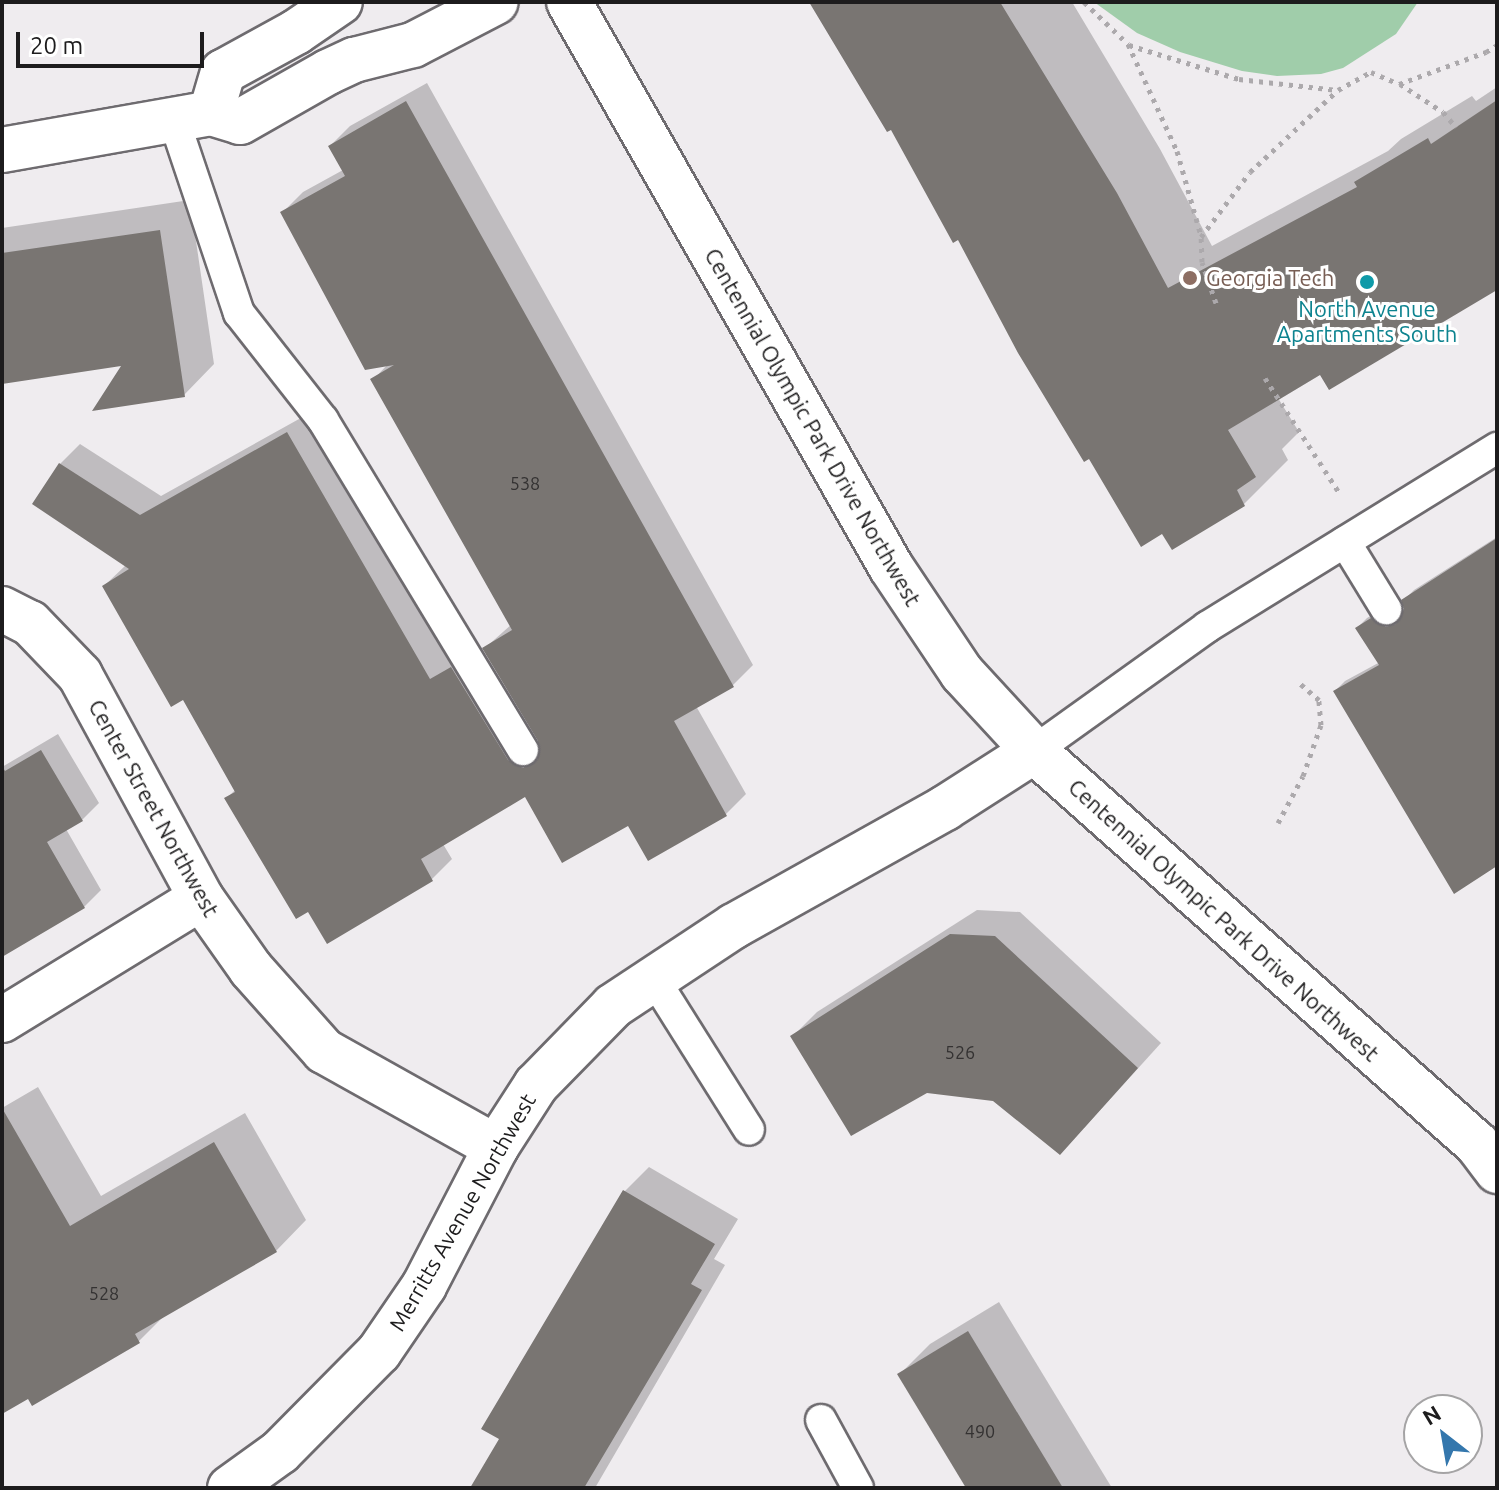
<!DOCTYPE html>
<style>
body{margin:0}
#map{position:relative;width:1499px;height:1490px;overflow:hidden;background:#efecef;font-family:Ubuntu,sans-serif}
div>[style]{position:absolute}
.green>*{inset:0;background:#a0cdaa}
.shadow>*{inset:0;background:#0003}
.building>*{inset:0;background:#797572}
.path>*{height:5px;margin-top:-2.5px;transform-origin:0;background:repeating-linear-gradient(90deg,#aca9ac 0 4px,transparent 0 10px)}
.roads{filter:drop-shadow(2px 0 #6e6b6f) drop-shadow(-2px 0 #6e6b6f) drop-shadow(0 2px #6e6b6f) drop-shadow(0 -2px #6e6b6f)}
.lane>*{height:30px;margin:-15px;padding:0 15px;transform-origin:15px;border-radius:15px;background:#fff}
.street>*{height:44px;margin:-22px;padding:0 22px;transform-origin:22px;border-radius:22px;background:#fff}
.secondary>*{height:44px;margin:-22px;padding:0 22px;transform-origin:22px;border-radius:22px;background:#fff}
.dots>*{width:22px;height:22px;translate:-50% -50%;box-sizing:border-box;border:4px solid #fff;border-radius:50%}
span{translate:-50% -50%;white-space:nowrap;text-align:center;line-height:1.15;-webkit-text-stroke:6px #fff;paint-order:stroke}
.number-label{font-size:18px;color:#343232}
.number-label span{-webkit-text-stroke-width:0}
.education-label{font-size:22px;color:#785e54}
.left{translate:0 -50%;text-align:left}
.culture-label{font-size:22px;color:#0d838f}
.street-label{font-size:22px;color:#1d1c1d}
.frame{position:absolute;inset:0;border:4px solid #1d1c1d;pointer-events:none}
.north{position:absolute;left:1403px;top:1394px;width:80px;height:80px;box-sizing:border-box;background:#fff;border:2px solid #a5a4a5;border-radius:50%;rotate:329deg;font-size:22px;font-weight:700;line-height:32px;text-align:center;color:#1d1c1d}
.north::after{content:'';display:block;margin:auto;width:28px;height:36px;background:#3477ad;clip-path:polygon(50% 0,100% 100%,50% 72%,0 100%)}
.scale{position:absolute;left:16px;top:32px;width:188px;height:36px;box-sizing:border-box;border:4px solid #1d1c1d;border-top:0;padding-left:10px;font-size:24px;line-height:28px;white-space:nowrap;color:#1d1c1d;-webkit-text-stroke:6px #fff;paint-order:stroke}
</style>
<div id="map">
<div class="green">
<i style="clip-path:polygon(1094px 2px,1418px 2px,1396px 34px,1343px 68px,1321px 74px,1277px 76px,1242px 71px,1180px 52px,1137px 33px)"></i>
</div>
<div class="shadow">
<i style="clip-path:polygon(812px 2px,1072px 2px,1160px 149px,1212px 246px,1388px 151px,1401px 139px,1472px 96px,1476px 101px,1497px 87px,1497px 288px,1321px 372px,1278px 398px,1299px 432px,1282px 449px,1288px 460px,1244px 504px,959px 237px)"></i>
<i style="clip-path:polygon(427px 83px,753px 665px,733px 685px,696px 706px,746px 794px,726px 814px,629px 823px,525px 794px,443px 844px,452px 859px,432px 879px,309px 910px,226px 799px,236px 789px,183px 697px,104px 586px,126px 565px,60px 464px,80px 444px,161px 496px,308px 414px,451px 661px,472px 648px,528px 740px,540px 747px,540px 740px,485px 648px,512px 624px,373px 380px,388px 364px,283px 212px,303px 192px,343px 170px,330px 146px,350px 126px)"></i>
<i style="clip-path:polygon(190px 200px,214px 364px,184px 395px,125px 364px,2px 382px,2px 228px)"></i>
<i style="clip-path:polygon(1497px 537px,1497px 864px,1335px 691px,1345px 681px,1380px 662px,1357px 628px,1367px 618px,1382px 609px,1389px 616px,1404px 615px,1403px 601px,1414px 590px)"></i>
<i style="clip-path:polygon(58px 734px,99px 803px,82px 820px,66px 829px,101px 890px,84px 907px,2px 955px,2px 767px)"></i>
<i style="clip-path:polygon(977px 910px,1020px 912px,1161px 1043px,1084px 1128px,792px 1037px,817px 1012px)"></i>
<i style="clip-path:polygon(38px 1087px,101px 1196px,245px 1113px,306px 1220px,276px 1251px,167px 1313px,139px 1341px,2px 1412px,2px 1108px)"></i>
<i style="clip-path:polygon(649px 1167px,738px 1219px,714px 1259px,725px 1265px,595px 1488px,480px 1488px,625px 1191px)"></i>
<i style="clip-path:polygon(999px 1302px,1112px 1488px,968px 1488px,899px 1375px,930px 1344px)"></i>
</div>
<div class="building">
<i style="clip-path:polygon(809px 2px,1000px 2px,1117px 193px,1168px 288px,1357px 187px,1354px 182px,1428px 138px,1431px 144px,1497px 100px,1497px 290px,1329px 390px,1320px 375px,1228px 430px,1256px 477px,1237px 490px,1245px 506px,1172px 550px,1162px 534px,1141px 547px,1089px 459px,1084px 462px,1018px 353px,958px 240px,953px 243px,891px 130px,887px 132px)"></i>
<i style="clip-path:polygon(406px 101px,734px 687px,674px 721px,727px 816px,648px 861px,628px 826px,562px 863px,525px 797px,421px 859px,433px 881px,327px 944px,308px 912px,296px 919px,224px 798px,235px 792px,183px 700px,171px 707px,102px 586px,129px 569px,32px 504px,59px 463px,140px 515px,287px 432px,430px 679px,451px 667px,508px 760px,523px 768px,538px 759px,538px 741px,482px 648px,512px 630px,370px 379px,394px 365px,365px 370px,280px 212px,345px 176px,328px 146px)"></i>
<i style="clip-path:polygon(160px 230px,185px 397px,92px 411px,121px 366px,2px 384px,2px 253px)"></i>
<i style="clip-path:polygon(1497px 538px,1497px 866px,1454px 894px,1333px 691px,1379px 665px,1355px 628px,1371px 618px,1386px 627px,1396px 624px,1404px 609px,1401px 600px)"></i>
<i style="clip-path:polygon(41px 750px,83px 821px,47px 842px,85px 908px,2px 957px,2px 766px,5px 771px)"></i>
<i style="clip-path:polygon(950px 934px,995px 936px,1138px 1068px,1060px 1155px,993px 1101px,927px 1093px,851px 1136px,790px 1036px)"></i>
<i style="clip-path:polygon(2px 1108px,70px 1226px,214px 1142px,277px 1252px,135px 1334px,140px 1343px,32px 1406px,28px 1399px,2px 1414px)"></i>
<i style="clip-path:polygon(623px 1190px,715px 1244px,691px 1284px,702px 1290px,584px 1488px,470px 1488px,499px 1439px,481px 1429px)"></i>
<i style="clip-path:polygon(968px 1331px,1063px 1488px,966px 1488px,897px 1374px)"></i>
</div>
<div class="path">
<i style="left:1084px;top:2px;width:61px;rotate:43.7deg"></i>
<i style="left:1128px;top:44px;width:118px;rotate:65.4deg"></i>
<i style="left:1177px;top:151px;width:88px;rotate:74.2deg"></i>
<i style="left:1129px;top:45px;width:115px;rotate:17.2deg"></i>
<i style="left:1239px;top:79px;width:99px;rotate:6.4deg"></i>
<i style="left:1400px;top:84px;width:51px;rotate:33.1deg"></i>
<i style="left:1443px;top:112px;width:20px;rotate:49deg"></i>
<i style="left:1216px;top:303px;width:43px;rotate:-108.9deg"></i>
<i style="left:1202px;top:262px;width:25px;rotate:-92deg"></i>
<i style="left:1201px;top:237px;width:81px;rotate:-53deg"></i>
<i style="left:1250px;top:172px;width:120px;rotate:-43deg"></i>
<i style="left:1338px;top:90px;width:38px;rotate:-29deg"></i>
<i style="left:1371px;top:72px;width:30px;rotate:23deg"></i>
<i style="left:1399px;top:84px;width:93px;rotate:-20.2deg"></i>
<i style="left:1486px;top:52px;width:13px;rotate:-32deg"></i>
<i style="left:1265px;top:378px;width:135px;rotate:57.1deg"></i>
<i style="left:1278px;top:823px;width:53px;rotate:-62deg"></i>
<i style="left:1303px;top:776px;width:54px;rotate:-70.6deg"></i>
<i style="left:1321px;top:725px;width:25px;rotate:-95deg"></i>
<i style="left:1319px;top:700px;width:29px;rotate:-139deg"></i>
</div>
<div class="roads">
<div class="lane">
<i style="left:174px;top:120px;width:204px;rotate:71.4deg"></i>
<i style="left:239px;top:313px;width:136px;rotate:51.9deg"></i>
<i style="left:323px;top:420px;width:386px;rotate:58.8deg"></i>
<i style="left:1345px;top:542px;width:79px;rotate:58.5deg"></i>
<i style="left:1034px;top:751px;width:213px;rotate:-35.6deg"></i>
<i style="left:1207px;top:627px;width:341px;rotate:-31.7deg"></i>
<i style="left:654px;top:979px;width:178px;rotate:57.8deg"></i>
<i style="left:821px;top:1420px;width:77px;rotate:61.4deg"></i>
</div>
<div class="street">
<i style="left:211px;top:113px;width:43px;rotate:-73.7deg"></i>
<i style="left:223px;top:72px;width:83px;rotate:-28.7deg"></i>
<i style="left:296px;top:32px;width:53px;rotate:-34.3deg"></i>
<i style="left:2px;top:150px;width:212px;rotate:-10deg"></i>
<i style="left:211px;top:113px;width:30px;rotate:17deg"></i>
<i style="left:240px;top:122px;width:101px;rotate:-29.6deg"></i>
<i style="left:328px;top:72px;width:29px;rotate:-25deg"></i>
<i style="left:354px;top:60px;width:61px;rotate:-14.3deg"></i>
<i style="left:413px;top:45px;width:93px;rotate:-27.4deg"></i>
<i style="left:2px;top:609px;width:31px;rotate:27deg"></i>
<i style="left:30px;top:623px;width:72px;rotate:46.1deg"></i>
<i style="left:80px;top:675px;width:254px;rotate:61.5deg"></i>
<i style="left:201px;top:898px;width:87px;rotate:54.8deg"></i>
<i style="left:251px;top:969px;width:110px;rotate:48.3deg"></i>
<i style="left:324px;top:1051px;width:197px;rotate:29.2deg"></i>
<i style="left:2px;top:1020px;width:233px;rotate:-31.5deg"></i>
<i style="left:230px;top:1488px;width:62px;rotate:-35.8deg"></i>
<i style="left:280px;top:1452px;width:141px;rotate:-45.3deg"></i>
<i style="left:379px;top:1352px;width:80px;rotate:-55.7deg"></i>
<i style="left:424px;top:1286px;width:157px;rotate:-62.6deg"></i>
<i style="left:496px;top:1147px;width:74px;rotate:-57.2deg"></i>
<i style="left:536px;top:1085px;width:110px;rotate:-45.7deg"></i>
<i style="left:613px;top:1006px;width:145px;rotate:-33.5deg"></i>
<i style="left:734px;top:926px;width:242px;rotate:-29.2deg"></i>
<i style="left:945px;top:808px;width:106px;rotate:-32.6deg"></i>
</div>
<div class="secondary">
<i style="left:569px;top:2px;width:650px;rotate:60.32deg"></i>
<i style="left:891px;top:567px;width:128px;rotate:56.2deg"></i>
<i style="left:962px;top:673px;width:106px;rotate:47.3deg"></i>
<i style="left:1034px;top:751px;width:592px;rotate:41.58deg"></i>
<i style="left:1477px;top:1144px;width:34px;rotate:53deg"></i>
</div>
</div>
<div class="dots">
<i style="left:1190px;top:278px;background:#8d6e63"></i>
<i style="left:1367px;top:282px;background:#0f9aa8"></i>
</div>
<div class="number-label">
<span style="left:525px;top:483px">538</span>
<span style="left:960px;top:1052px">526</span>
<span style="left:104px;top:1293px">528</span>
<span style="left:980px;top:1431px">490</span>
</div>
<div class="education-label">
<span class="left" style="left:1206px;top:278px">Georgia Tech</span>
</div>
<div class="culture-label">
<span style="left:1367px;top:321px">North Avenue<br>Apartments South</span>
</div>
<div class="street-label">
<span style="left:813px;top:427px;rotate:60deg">Centennial Olympic Park Drive Northwest</span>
<span style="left:154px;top:808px;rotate:61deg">Center Street Northwest</span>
<span style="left:1224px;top:920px;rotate:42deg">Centennial Olympic Park Drive Northwest</span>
<span style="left:462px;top:1212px;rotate:-60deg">Merritts Avenue Northwest</span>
</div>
<div class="frame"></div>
<div class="north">N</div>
<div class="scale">20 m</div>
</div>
